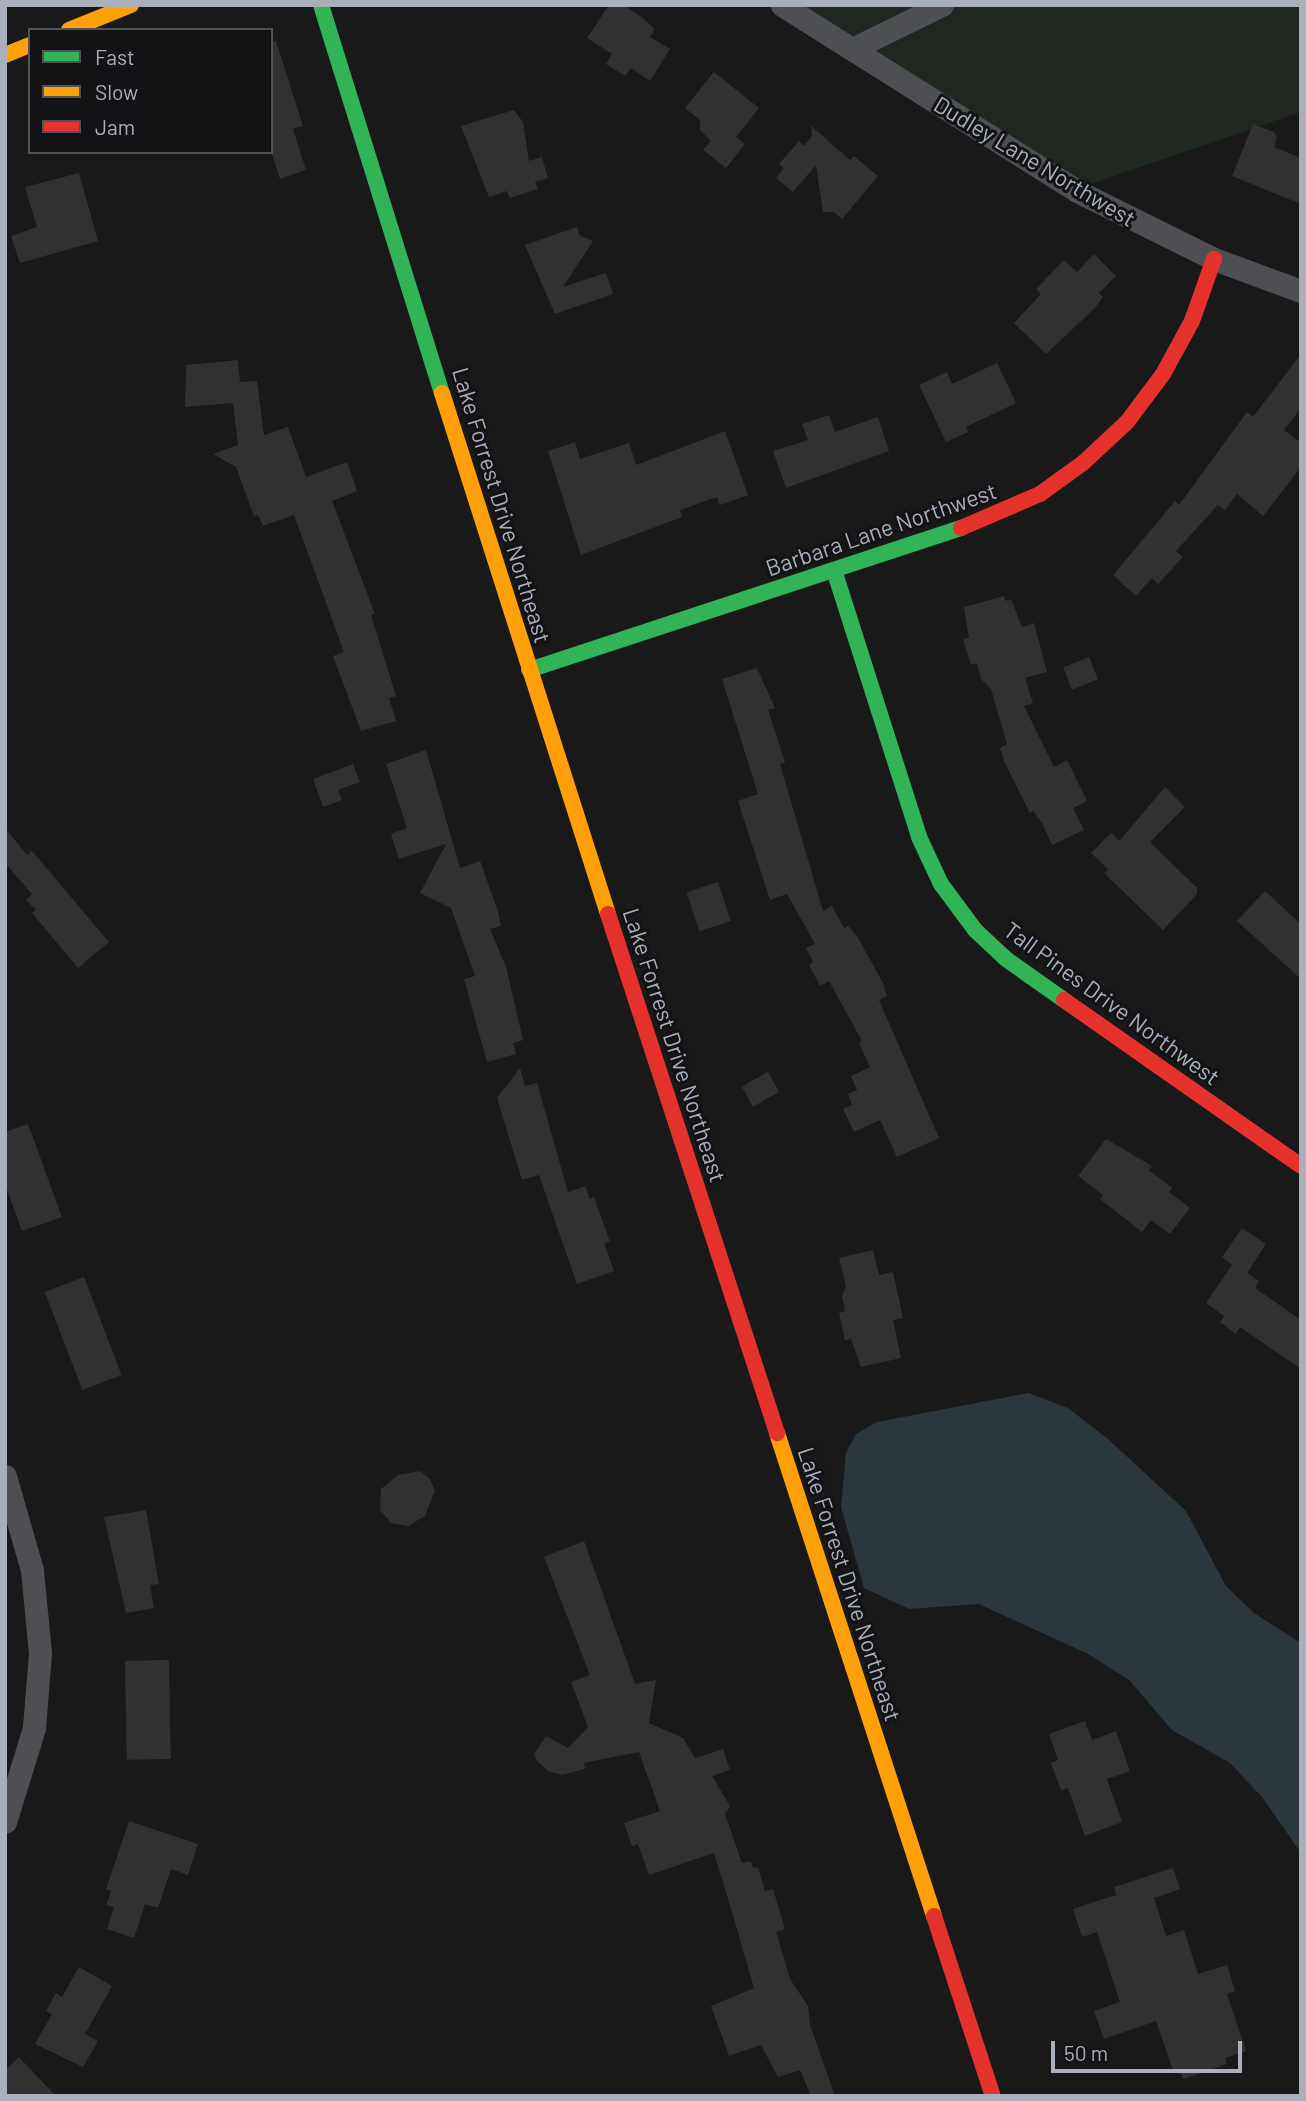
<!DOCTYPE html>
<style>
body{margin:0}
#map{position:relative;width:1306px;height:2101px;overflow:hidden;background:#19191a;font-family:Barlow,sans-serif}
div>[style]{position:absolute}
.green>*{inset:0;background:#1f2720}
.water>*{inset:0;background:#2b363d}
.building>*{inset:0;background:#313132;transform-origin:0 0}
.street>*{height:23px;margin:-11.5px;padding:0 11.5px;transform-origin:11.5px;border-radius:11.5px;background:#4d4f53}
.fast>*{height:16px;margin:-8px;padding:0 8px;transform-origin:8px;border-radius:8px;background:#30b455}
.slow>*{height:16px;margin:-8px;padding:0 8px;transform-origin:8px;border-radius:8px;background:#ff9f0a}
.jam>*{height:16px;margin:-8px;padding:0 8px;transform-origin:8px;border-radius:8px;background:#e5322d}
span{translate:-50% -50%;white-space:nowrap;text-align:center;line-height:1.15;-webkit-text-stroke:6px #131316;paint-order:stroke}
.street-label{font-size:23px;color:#aab0bb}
.frame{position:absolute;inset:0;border:7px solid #aab0bb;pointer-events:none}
.legend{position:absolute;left:28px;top:28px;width:245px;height:126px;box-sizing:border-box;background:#131316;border:2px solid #4f5258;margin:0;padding:9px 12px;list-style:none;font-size:21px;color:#aab0bb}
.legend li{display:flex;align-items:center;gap:14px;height:35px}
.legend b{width:35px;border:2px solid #4f5258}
.scale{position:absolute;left:1051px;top:2041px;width:191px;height:32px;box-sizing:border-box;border:4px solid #aab0bb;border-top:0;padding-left:9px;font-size:21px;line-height:24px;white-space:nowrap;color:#aab0bb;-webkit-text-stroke:5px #131316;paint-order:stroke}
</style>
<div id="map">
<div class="green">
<i style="clip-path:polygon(801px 5px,1301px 5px,1301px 112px,1073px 190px)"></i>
</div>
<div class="water">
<i style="clip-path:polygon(1028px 1393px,1068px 1408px,1108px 1439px,1186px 1511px,1226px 1586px,1254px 1613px,1301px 1643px,1301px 1853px,1262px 1797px,1230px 1763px,1172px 1730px,1129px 1680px,1088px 1654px,979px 1604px,909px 1609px,864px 1588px,841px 1507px,846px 1453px,856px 1434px,877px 1422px)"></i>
</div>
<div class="building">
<i style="clip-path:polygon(609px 5px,623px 5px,643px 18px,655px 29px,650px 37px,670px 49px,650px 81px,631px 68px,625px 76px,606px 64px,612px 54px,587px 38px)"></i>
<i style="clip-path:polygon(271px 41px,276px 41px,303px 126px,293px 129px,306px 170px,280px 179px,271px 151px)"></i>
<i style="clip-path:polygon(714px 72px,759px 108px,736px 137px,745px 144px,726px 168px,703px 150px,711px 141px,700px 130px,700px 120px,685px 108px)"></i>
<i style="clip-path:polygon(514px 110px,523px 122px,529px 161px,542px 157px,548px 178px,535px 182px,538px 189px,510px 198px,507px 191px,489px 197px,461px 126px)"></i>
<i style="clip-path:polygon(1253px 124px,1274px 132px,1277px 138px,1274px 147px,1301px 158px,1301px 204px,1232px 176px)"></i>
<i style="clip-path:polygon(811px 126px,850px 160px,854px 156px,878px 176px,842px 219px,834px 212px,823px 212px,816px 165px,793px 192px,776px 178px,784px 168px,779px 164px,799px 141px,804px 146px,812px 136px)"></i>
<i style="clip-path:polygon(79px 173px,98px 241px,20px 263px,11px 236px,37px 227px,25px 187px)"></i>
<i style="clip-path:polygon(577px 227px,580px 236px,593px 241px,563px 287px,606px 273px,613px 294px,555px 314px,525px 245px)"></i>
<i style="clip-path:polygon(1094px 254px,1116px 276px,1099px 293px,1103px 297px,1095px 308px,1046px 354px,1014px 323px,1041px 294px,1036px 289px,1064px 260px,1077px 272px)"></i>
<i style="clip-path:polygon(1301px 354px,1301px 408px,1284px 430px,1301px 443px,1301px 467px,1263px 516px,1237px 494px,1225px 510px,1218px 505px,1176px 551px,1183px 557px,1158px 584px,1152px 578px,1136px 596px,1113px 575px,1175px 501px,1179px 505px,1247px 412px,1253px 417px)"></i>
<i style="clip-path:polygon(238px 360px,240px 382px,257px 381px,264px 435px,288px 427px,306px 477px,347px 462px,357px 491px,332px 501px,375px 614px,371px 615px,396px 696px,389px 698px,396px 721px,361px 731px,333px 656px,344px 652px,294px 515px,263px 526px,258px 515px,254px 516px,236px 467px,213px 454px,238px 445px,233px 403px,185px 407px,186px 365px)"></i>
<i style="clip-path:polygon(997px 363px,1016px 403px,966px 427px,968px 432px,946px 442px,919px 385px,947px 372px,952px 384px)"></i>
<i style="clip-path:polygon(829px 415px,835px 432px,878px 417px,889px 451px,786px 488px,773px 451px,808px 440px,802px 424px)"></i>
<i style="clip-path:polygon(725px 431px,748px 495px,720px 505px,717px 497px,680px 510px,682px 517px,581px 555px,548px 451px,575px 442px,580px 459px,629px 443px,636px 465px)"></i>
<i style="clip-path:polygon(1004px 596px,1005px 601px,1011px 599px,1022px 627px,1034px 623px,1047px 672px,1025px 678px,1033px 703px,1024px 706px,1054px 767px,1067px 760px,1087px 801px,1073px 808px,1084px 830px,1052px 845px,1042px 823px,1033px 811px,1030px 813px,1004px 761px,1000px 748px,1007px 744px,991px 689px,981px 679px,977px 663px,971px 665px,963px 639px,969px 638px,964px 607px)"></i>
<i style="left:1089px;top:657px;width:24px;height:28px;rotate:68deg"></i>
<i style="clip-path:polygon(757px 668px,775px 708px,768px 710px,785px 762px,780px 764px,823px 911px,832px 906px,844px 928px,848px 926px,857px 936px,883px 983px,887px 996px,879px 1000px,939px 1138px,897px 1157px,880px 1120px,854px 1132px,843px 1109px,852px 1105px,848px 1094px,857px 1090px,851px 1076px,870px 1067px,859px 1043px,862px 1041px,829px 981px,820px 986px,809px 965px,813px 962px,806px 948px,815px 944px,787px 894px,770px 900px,738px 801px,758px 794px,722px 679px)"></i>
<i style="clip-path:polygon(426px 750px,460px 868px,480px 861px,498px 911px,501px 926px,490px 929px,506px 967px,523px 1040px,513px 1043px,516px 1054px,487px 1062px,464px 979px,475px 976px,451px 908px,420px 893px,446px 844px,399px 859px,391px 834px,407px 828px,386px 764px)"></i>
<i style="clip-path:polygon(353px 764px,360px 782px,338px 790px,342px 800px,323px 807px,313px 779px)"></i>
<i style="clip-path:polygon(1165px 787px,1185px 807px,1150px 842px,1197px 888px,1197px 894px,1163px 930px,1104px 873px,1108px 869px,1091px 853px,1111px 833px,1119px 841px)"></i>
<i style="clip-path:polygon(5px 828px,27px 855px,32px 851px,109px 942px,78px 968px,32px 913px,36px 910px,26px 900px,32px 894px,5px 863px)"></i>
<i style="left:718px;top:882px;width:41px;height:33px;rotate:72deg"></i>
<i style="clip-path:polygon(1265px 891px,1301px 924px,1301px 979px,1237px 921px)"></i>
<i style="clip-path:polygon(520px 1068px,525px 1086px,537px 1083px,568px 1192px,585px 1186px,590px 1199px,594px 1197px,610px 1242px,604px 1243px,614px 1271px,577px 1284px,539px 1175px,522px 1180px,497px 1098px)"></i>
<i style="left:768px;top:1072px;width:23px;height:30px;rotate:61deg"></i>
<i style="clip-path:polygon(28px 1124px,62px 1217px,22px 1231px,5px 1184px,5px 1132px)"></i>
<i style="clip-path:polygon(1106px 1139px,1152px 1166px,1149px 1170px,1172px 1188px,1169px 1192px,1190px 1208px,1170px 1234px,1151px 1220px,1142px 1232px,1100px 1199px,1103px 1195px,1078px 1176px)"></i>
<i style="clip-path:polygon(1242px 1228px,1266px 1244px,1247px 1273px,1259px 1281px,1255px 1288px,1301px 1320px,1301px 1369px,1240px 1327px,1236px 1334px,1220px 1322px,1224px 1316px,1206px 1303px,1232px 1265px,1222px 1257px)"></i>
<i style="clip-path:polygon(873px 1250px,879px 1275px,893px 1272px,903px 1318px,893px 1320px,901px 1358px,861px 1367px,851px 1339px,845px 1340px,839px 1313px,845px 1311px,842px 1296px,846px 1286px,839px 1258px)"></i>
<i style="left:84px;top:1277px;width:105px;height:42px;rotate:69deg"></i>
<i style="clip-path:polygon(420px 1471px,430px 1479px,435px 1491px,425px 1516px,408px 1526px,391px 1523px,380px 1510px,381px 1489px,398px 1475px)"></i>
<i style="clip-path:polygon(146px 1510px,159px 1584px,150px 1585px,154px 1608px,126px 1613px,104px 1517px)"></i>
<i style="clip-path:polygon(584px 1541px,635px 1684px,656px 1680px,649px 1723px,683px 1738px,695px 1758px,723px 1749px,730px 1770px,712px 1776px,730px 1806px,725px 1814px,742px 1863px,751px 1861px,753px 1868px,758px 1867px,765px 1891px,773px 1889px,785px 1929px,776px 1932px,790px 1979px,808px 2006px,810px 2025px,835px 2096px,811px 2096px,800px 2070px,778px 2077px,761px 2045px,729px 2056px,711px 2006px,754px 1988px,732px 1912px,714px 1853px,649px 1875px,638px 1844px,632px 1846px,624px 1823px,660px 1811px,639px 1752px,584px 1763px,585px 1769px,562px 1775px,548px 1771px,537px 1761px,534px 1754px,546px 1736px,568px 1748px,588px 1727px,571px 1682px,590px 1675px,544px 1557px)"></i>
<i style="left:169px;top:1660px;width:99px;height:44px;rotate:89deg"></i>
<i style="clip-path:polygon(1085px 1721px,1092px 1740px,1116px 1731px,1130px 1771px,1107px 1779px,1122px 1822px,1085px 1836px,1068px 1788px,1061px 1790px,1051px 1763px,1058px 1760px,1049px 1734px)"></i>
<i style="clip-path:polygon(129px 1821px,198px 1844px,188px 1875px,171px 1869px,158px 1908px,145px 1904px,134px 1938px,107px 1929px,114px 1907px,106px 1905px,111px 1891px,106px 1889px)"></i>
<i style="clip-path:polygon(1173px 1868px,1180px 1889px,1154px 1898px,1166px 1936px,1184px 1930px,1198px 1974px,1227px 1965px,1235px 1991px,1227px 1994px,1246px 2051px,1225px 2058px,1227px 2064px,1183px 2079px,1179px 2068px,1173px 2070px,1156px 2021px,1104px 2039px,1094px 2011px,1120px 2002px,1097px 1932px,1082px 1937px,1073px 1909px,1116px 1895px,1114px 1887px)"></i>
<i style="clip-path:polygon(79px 1967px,112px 1986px,85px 2034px,98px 2041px,83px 2067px,35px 2044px,52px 2014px,46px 2011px,56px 1993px,62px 1997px)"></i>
<i style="clip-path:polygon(19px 2057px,33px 2072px,56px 2096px,5px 2096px,5px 2070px)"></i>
</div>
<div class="street">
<i style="left:782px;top:5px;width:349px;rotate:32.2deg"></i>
<i style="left:1077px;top:191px;width:153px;rotate:26.4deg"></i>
<i style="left:1214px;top:259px;width:93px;rotate:20.2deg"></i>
<i style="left:852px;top:49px;width:100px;rotate:-26.1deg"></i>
<i style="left:5px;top:1476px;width:98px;rotate:74deg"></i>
<i style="left:32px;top:1570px;width:83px;rotate:84.5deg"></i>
<i style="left:40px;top:1653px;width:75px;rotate:94.6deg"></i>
<i style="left:34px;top:1728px;width:98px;rotate:107.1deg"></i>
</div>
<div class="fast">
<i style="left:321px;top:5px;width:406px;rotate:72.7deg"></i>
<i style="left:834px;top:570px;width:280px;rotate:72.3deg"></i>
<i style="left:919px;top:837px;width:52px;rotate:64.9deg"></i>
<i style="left:941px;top:884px;width:57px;rotate:53.5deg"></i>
<i style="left:975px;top:930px;width:42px;rotate:43.1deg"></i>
<i style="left:1006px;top:959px;width:71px;rotate:35.3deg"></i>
<i style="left:529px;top:670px;width:455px;rotate:-18.2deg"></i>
</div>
<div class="slow">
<i style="left:69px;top:30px;width:67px;rotate:-22deg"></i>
<i style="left:5px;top:55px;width:27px;rotate:-22deg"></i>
<i style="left:442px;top:393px;width:547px;rotate:72.33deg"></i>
<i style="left:777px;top:1433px;width:508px;rotate:71.99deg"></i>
</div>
<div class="jam">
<i style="left:961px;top:528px;width:86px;rotate:-23.3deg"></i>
<i style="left:1040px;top:494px;width:53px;rotate:-35.8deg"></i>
<i style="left:1083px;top:463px;width:60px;rotate:-43deg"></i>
<i style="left:1127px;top:422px;width:60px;rotate:-53.1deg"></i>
<i style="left:1163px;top:374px;width:60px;rotate:-61.3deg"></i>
<i style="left:1192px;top:321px;width:66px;rotate:-70.5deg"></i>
<i style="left:608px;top:914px;width:546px;rotate:71.96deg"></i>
<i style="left:1064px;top:1000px;width:289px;rotate:35deg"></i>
<i style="left:934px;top:1916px;width:189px;rotate:71.9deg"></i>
</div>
<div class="street-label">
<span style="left:1035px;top:161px;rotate:31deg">Dudley Lane Northwest</span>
<span style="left:502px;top:505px;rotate:73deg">Lake Forrest Drive Northeast</span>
<span style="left:881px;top:529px;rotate:-19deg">Barbara Lane Northwest</span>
<span style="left:1112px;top:1003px;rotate:36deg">Tall Pines Drive Northwest</span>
<span style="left:675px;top:1045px;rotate:72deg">Lake Forrest Drive Northeast</span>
<span style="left:850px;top:1584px;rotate:72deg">Lake Forrest Drive Northeast</span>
</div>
<div class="frame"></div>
<ul class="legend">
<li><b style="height:9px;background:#30b455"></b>Fast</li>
<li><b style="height:9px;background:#ff9f0a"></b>Slow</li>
<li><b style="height:9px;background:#e5322d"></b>Jam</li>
</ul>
<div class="scale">50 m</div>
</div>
